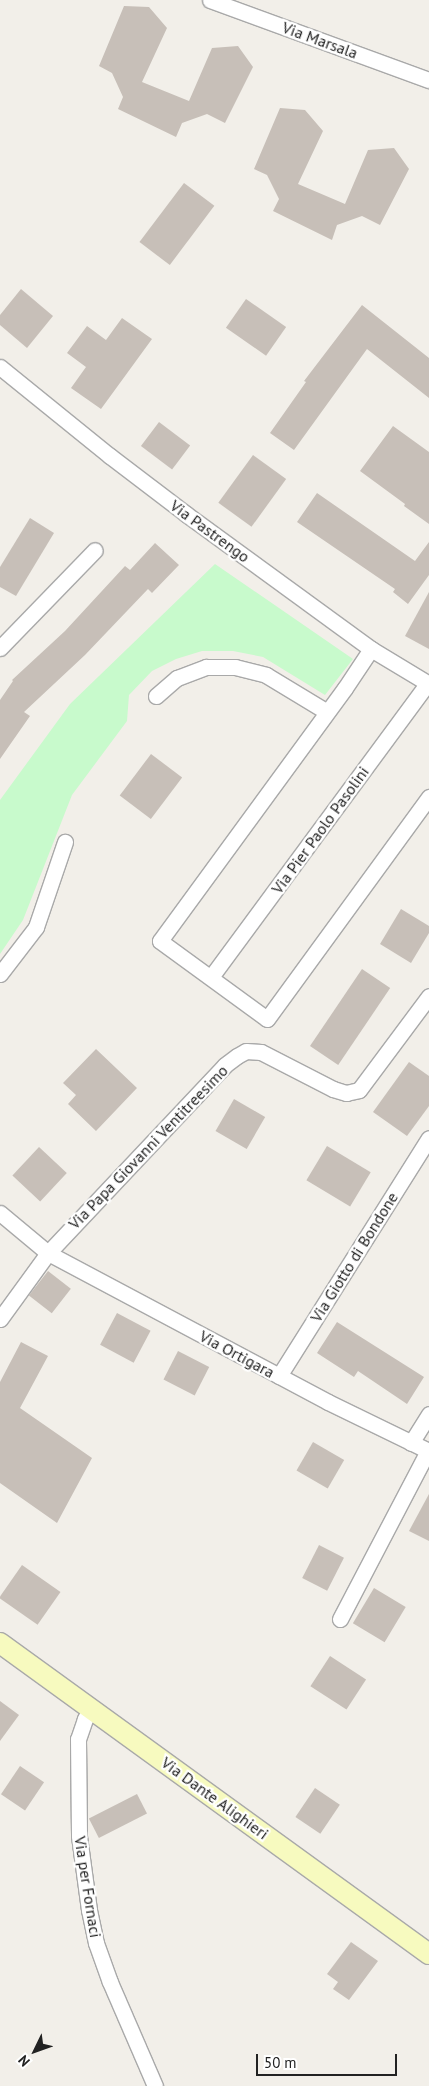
<!DOCTYPE html>
<style>
body{margin:0}
#map{position:relative;width:429px;height:2086px;overflow:hidden;background:#f2efe9;font-family:"PT Sans",sans-serif}
div>[style]{position:absolute}
.park>*{inset:0;background:#c8facc}
.building>*{inset:0;background:#c7bfb8;transform-origin:0 0}
.roads{filter:drop-shadow(1px 0 #a9a9a9) drop-shadow(-1px 0 #a9a9a9) drop-shadow(0 1px #a9a9a9) drop-shadow(0 -1px #a9a9a9)}
.street>*{height:15px;margin:-7.5px;padding:0 7.5px;transform-origin:7.5px;border-radius:7.5px;background:#fff}
.secondary>*{height:20px;margin:-10px;padding:0 10px;transform-origin:10px;border-radius:10px;background:#f7fabf}
span{translate:-50% -50%;white-space:nowrap;text-align:center;line-height:1.15;-webkit-text-stroke:4.5px #fff;paint-order:stroke}
.street-label{font-size:16px;color:#222}
.north{position:absolute;left:10px;top:2026px;width:50px;height:50px;-webkit-text-stroke:4px #fff;paint-order:stroke;rotate:228deg;font-size:14px;font-weight:700;line-height:20px;text-align:center;color:#222}
.north::after{content:'';display:block;margin:auto;width:18px;height:22px;background:#222;clip-path:polygon(50% 0,100% 100%,50% 72%,0 100%)}
.scale{position:absolute;left:256px;top:2054px;width:141px;height:22px;box-sizing:border-box;border:2px solid #222;border-top:0;padding-left:6px;font-size:15px;line-height:18px;white-space:nowrap;color:#222;-webkit-text-stroke:4px #fff;paint-order:stroke}
</style>
<div id="map">
<div class="park">
<i style="clip-path:polygon(215px 564px,353px 659px,325px 695px,263px 657px,233px 651px,202px 651px,176px 659px,152px 671px,129px 695px,127px 721px,72px 795px,23px 920px,0 954px,0 800px,70px 704px)"></i>
</div>
<div class="building">
<i style="clip-path:polygon(124px 6px,149px 7px,167px 28px,142px 82px,189px 101px,212px 48px,238px 46px,253px 67px,225px 123px,207px 114px,182px 123px,176px 137px,118px 109px,123px 97px,112px 73px,99px 66px)"></i>
<i style="clip-path:polygon(280px 108px,305px 110px,323px 131px,298px 184px,345px 204px,368px 150px,394px 148px,409px 169px,380px 225px,362px 216px,337px 225px,332px 240px,273px 211px,279px 199px,267px 175px,254px 169px)"></i>
<i style="left:184px;top:183px;width:38px;height:74px;rotate:37deg"></i>
<i style="clip-path:polygon(21px 289px,53px 316px,27px 348px,0 325px,0 315px)"></i>
<i style="left:246px;top:299px;width:49px;height:35px;rotate:35deg"></i>
<i style="clip-path:polygon(362px 305px,429px 358px,429px 398px,367px 349px,294px 450px,270px 433px,306px 382px,304px 381px)"></i>
<i style="clip-path:polygon(122px 318px,152px 339px,101px 409px,71px 388px,86px 367px,67px 353px,87px 326px,106px 340px)"></i>
<i style="left:159px;top:422px;width:39px;height:30px;rotate:37deg"></i>
<i style="clip-path:polygon(393px 426px,429px 452px,429px 524px,404px 506px,405px 504px,360px 471px)"></i>
<i style="left:253px;top:455px;width:41px;height:59px;rotate:36deg"></i>
<i style="clip-path:polygon(317px 493px,415px 561px,429px 542px,429px 575px,408px 604px,393px 592px,395px 589px,297px 522px)"></i>
<i style="clip-path:polygon(30px 518px,54px 533px,16px 596px,0 587px,0 567px)"></i>
<i style="clip-path:polygon(155px 543px,179px 565px,152px 593px,148px 589px,85px 655px,24px 712px,30px 716px,0 759px,0 700px,13px 681px,12px 680px,65px 631px,125px 566px,130px 570px)"></i>
<i style="clip-path:polygon(429px 592px,429px 649px,405px 636px)"></i>
<i style="left:151px;top:754px;width:39px;height:52px;rotate:37deg"></i>
<i style="clip-path:polygon(401px 909px,429px 926px,429px 933px,411px 963px,380px 944px)"></i>
<i style="left:362px;top:969px;width:34px;height:93px;rotate:34deg"></i>
<i style="clip-path:polygon(96px 1049px,137px 1088px,96px 1131px,68px 1104px,76px 1095px,63px 1083px)"></i>
<i style="clip-path:polygon(409px 1062px,429px 1076px,429px 1106px,407px 1136px,373px 1112px)"></i>
<i style="left:234px;top:1099px;width:36px;height:37px;rotate:30deg"></i>
<i style="left:327px;top:1146px;width:51px;height:40px;rotate:31deg"></i>
<i style="left:39px;top:1147px;width:38px;height:39px;rotate:43deg"></i>
<i style="left:48px;top:1271px;width:29px;height:31px;rotate:38deg"></i>
<i style="left:117px;top:1313px;width:38px;height:36px;rotate:28deg"></i>
<i style="clip-path:polygon(337px 1322px,424px 1377px,407px 1404px,358px 1371px,354px 1377px,317px 1353px)"></i>
<i style="clip-path:polygon(21px 1342px,48px 1356px,20px 1408px,92px 1458px,57px 1523px,0 1483px,0 1382px)"></i>
<i style="left:178px;top:1351px;width:35px;height:32px;rotate:27deg"></i>
<i style="left:313px;top:1442px;width:36px;height:33px;rotate:30deg"></i>
<i style="clip-path:polygon(429px 1494px,429px 1541px,409px 1531px)"></i>
<i style="left:319px;top:1545px;width:28px;height:37px;rotate:27deg"></i>
<i style="left:22px;top:1565px;width:47px;height:40px;rotate:35deg"></i>
<i style="left:374px;top:1588px;width:37px;height:41px;rotate:31deg"></i>
<i style="left:330px;top:1656px;width:43px;height:36px;rotate:33deg"></i>
<i style="clip-path:polygon(0 1701px,19px 1715px,0 1741px)"></i>
<i style="left:20px;top:1766px;width:29px;height:34px;rotate:34deg"></i>
<i style="left:315px;top:1788px;width:30px;height:35px;rotate:34deg"></i>
<i style="left:137px;top:1794px;width:22px;height:54px;rotate:63deg"></i>
<i style="clip-path:polygon(351px 1942px,378px 1961px,349px 2000px,333px 1989px,338px 1982px,327px 1974px)"></i>
</div>
<div class="roads">
<div class="street">
<i style="left:210px;top:0;width:233px;rotate:20.1deg"></i>
<i style="left:0;top:367px;width:141px;rotate:39deg"></i>
<i style="left:110px;top:456px;width:96px;rotate:37.3deg"></i>
<i style="left:186px;top:514px;width:229px;rotate:36.1deg"></i>
<i style="left:371px;top:649px;width:68px;rotate:31.1deg"></i>
<i style="left:0;top:648px;width:136px;rotate:-45.9deg"></i>
<i style="left:371px;top:649px;width:47px;rotate:123.7deg"></i>
<i style="left:345px;top:688px;width:313px;rotate:126.2deg"></i>
<i style="left:160px;top:941px;width:132px;rotate:36.1deg"></i>
<i style="left:267px;top:1019px;width:275px;rotate:-53.9deg"></i>
<i style="left:156px;top:696px;width:28px;rotate:-41deg"></i>
<i style="left:177px;top:678px;width:31px;rotate:-21deg"></i>
<i style="left:206px;top:667px;width:29px"></i>
<i style="left:235px;top:667px;width:32px;rotate:14deg"></i>
<i style="left:266px;top:675px;width:71px;rotate:31.2deg"></i>
<i style="left:0;top:974px;width:59px;rotate:-52.5deg"></i>
<i style="left:36px;top:927px;width:90px;rotate:-71.2deg"></i>
<i style="left:211px;top:977px;width:365px;rotate:-53.6deg"></i>
<i style="left:0;top:1213px;width:62px;rotate:39.8deg"></i>
<i style="left:48px;top:1253px;width:317px;rotate:28deg"></i>
<i style="left:328px;top:1402px;width:112px;rotate:25.9deg"></i>
<i style="left:0;top:1319px;width:82px;rotate:-54deg"></i>
<i style="left:48px;top:1253px;width:258px;rotate:-46.7deg"></i>
<i style="left:225px;top:1065px;width:15px;rotate:-37deg"></i>
<i style="left:237px;top:1056px;width:10px;rotate:-29deg"></i>
<i style="left:246px;top:1051px;width:15px;rotate:4deg"></i>
<i style="left:261px;top:1052px;width:81px;rotate:27.2deg"></i>
<i style="left:333px;top:1089px;width:14px;rotate:17deg"></i>
<i style="left:346px;top:1093px;width:13px;rotate:-13deg"></i>
<i style="left:359px;top:1090px;width:117px;rotate:-53.3deg"></i>
<i style="left:279px;top:1376px;width:281px;rotate:-57.8deg"></i>
<i style="left:411px;top:1443px;width:34px;rotate:-58deg"></i>
<i style="left:340px;top:1619px;width:190px;rotate:-62.4deg"></i>
<i style="left:91px;top:1708px;width:13px;rotate:119deg"></i>
<i style="left:85px;top:1719px;width:21px;rotate:109deg"></i>
<i style="left:78px;top:1739px;width:97px;rotate:89.4deg"></i>
<i style="left:79px;top:1836px;width:75px;rotate:82.3deg"></i>
<i style="left:89px;top:1910px;width:34px;rotate:78deg"></i>
<i style="left:96px;top:1943px;width:41px;rotate:70.3deg"></i>
<i style="left:110px;top:1982px;width:113px;rotate:66.6deg"></i>
</div>
<div class="secondary">
<i style="left:0;top:1643px;width:530px;rotate:35.94deg"></i>
</div>
</div>
<div class="street-label">
<span style="left:320px;top:40px;rotate:20deg">Via Marsala</span>
<span style="left:210px;top:531px;rotate:36deg">Via Pastrengo</span>
<span style="left:320px;top:830px;rotate:-54deg">Via Pier Paolo Pasolini</span>
<span style="left:148px;top:1147px;rotate:-46deg">Via Papa Giovanni Ventitreesimo</span>
<span style="left:354px;top:1257px;rotate:-58deg">Via Giotto di Bondone</span>
<span style="left:237px;top:1354px;rotate:28deg">Via Ortigara</span>
<span style="left:215px;top:1798px;rotate:36deg">Via Dante Alighieri</span>
<span style="left:88px;top:1887px;rotate:81deg">Via per Fornaci</span>
</div>
<div class="north">N</div>
<div class="scale">50 m</div>
</div>
